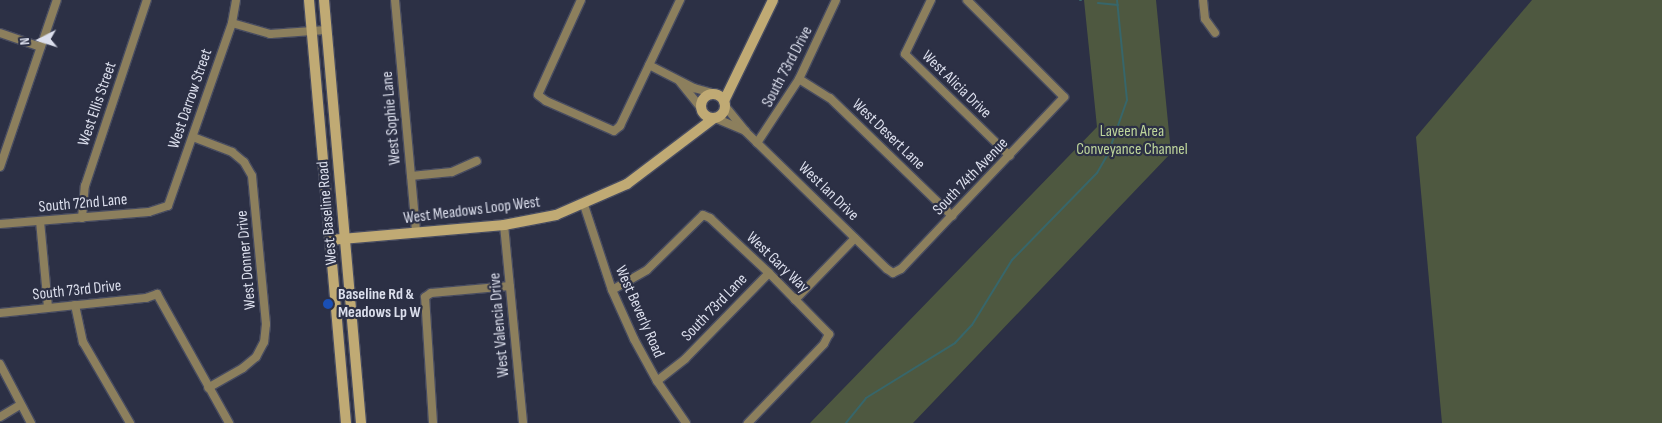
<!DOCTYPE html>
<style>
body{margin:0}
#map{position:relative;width:1662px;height:423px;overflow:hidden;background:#2c3045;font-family:"Sofia Sans Condensed",sans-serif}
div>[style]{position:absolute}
.green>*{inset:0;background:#4e5840}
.stream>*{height:2px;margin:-1px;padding:0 1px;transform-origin:1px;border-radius:1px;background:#37666a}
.roads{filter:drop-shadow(1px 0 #484c60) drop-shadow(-1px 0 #484c60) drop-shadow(0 1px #484c60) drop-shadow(0 -1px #484c60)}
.street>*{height:8px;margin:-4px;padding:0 4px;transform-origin:4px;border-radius:4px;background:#8c7f5d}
.secondary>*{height:10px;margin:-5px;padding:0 5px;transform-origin:5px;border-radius:5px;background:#c0aa74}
.secondary>.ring{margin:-5px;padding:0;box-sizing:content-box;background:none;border:10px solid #c0aa74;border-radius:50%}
.dots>*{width:14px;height:14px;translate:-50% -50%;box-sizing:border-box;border:2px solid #2c3045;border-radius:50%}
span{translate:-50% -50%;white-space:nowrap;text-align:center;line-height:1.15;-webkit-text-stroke:4.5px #2c3045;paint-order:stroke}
.street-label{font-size:16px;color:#dcdfed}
.park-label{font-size:16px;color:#bed59b}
.poi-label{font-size:16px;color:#dcdfed;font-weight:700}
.left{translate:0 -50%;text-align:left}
.north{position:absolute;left:15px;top:15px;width:50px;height:50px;-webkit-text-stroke:4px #2c3045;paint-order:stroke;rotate:265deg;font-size:14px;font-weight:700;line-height:20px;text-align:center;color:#dcdfed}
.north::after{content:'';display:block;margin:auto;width:18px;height:22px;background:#dcdfed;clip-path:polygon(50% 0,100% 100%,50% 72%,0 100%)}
</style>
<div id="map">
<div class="green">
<i style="clip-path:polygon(1084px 0,1156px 0,1171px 153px,913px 423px,810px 423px,1097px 127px)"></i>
<i style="clip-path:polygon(1532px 0,1662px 0,1662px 423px,1442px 423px,1416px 137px)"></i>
</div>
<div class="stream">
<i style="left:1080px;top:0;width:1px"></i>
<i style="left:1098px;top:3px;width:20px;rotate:6deg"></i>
<i style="left:846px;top:423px;width:32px;rotate:-51deg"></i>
<i style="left:866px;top:398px;width:105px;rotate:-31.7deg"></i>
<i style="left:955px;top:343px;width:25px;rotate:-47deg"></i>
<i style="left:972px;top:325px;width:76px;rotate:-58.4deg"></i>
<i style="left:1012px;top:260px;width:122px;rotate:-45.7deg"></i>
<i style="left:1097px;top:173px;width:22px;rotate:-60deg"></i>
<i style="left:1108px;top:154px;width:57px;rotate:-70.6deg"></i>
<i style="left:1127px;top:100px;width:100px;rotate:-95.7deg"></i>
</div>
<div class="roads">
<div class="street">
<i style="left:395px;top:0;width:234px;rotate:84.8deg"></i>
<i style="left:581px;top:0;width:104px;rotate:114.4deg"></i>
<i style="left:538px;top:95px;width:10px;rotate:37deg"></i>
<i style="left:546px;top:101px;width:74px;rotate:23.8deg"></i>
<i style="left:614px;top:131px;width:8px;rotate:-40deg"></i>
<i style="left:620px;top:126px;width:140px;rotate:-64.5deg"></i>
<i style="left:931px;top:0;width:60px;rotate:115.7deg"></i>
<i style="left:905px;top:54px;width:146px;rotate:44.2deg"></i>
<i style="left:1203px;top:0;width:19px;rotate:84deg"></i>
<i style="left:1205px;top:19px;width:17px;rotate:54deg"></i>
<i style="left:232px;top:23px;width:40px;rotate:16deg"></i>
<i style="left:270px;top:34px;width:56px;rotate:-4.1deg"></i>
<i style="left:0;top:33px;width:43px;rotate:18.9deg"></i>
<i style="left:649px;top:65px;width:51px;rotate:27.1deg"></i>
<i style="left:694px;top:88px;width:18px;rotate:16deg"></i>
<i style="left:799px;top:79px;width:36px;rotate:32deg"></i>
<i style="left:830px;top:98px;width:170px;rotate:44deg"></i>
<i style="left:680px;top:82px;width:32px;rotate:51deg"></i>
<i style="left:725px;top:106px;width:32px;rotate:51deg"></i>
<i style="left:745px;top:131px;width:198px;rotate:44.2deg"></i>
<i style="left:887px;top:269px;width:7px;rotate:34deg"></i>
<i style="left:893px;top:273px;width:9px;rotate:-27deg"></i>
<i style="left:901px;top:269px;width:237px;rotate:-46.5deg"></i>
<i style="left:1064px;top:97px;width:137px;rotate:-135deg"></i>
<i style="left:715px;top:118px;width:33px;rotate:23deg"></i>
<i style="left:193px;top:137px;width:42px;rotate:21deg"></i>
<i style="left:232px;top:152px;width:16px;rotate:40deg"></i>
<i style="left:244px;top:162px;width:16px;rotate:60deg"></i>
<i style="left:252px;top:176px;width:149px;rotate:84.6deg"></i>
<i style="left:266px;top:324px;width:18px;rotate:96deg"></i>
<i style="left:264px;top:342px;width:17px;rotate:118deg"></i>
<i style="left:256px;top:357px;width:17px;rotate:140deg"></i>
<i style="left:243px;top:368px;width:40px;rotate:150.3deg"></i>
<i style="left:757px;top:143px;width:77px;rotate:-56.7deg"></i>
<i style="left:799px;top:79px;width:87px;rotate:-64.9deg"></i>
<i style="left:0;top:167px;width:176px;rotate:-71.2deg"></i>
<i style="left:411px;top:176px;width:41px;rotate:-5.6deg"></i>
<i style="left:452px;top:172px;width:27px;rotate:-24deg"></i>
<i style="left:584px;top:205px;width:89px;rotate:71.8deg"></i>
<i style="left:612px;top:290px;width:54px;rotate:65.8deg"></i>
<i style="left:634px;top:339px;width:48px;rotate:61.3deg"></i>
<i style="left:657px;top:381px;width:51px;rotate:55.4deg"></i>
<i style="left:82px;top:218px;width:32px;rotate:-85deg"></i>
<i style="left:85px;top:186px;width:196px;rotate:-71.6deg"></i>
<i style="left:40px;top:221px;width:87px;rotate:84.7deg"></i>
<i style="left:0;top:224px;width:149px;rotate:-4.6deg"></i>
<i style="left:149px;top:212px;width:20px;rotate:-18deg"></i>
<i style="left:168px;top:206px;width:194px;rotate:-70.7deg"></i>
<i style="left:232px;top:23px;width:23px;rotate:-80deg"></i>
<i style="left:504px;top:225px;width:199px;rotate:84.5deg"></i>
<i style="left:612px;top:290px;width:40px;rotate:-29.7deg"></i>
<i style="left:647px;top:270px;width:78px;rotate:-44.5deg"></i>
<i style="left:703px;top:215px;width:8px;rotate:23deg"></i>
<i style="left:710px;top:218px;width:81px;rotate:43deg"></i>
<i style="left:769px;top:273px;width:86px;rotate:45.5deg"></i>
<i style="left:829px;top:334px;width:11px;rotate:117deg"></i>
<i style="left:824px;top:344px;width:110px;rotate:133.9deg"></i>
<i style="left:795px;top:300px;width:86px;rotate:-45.9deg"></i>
<i style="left:75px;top:305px;width:38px;rotate:78deg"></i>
<i style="left:83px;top:342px;width:94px;rotate:59.9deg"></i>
<i style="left:0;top:313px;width:147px;rotate:-5.9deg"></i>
<i style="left:146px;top:298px;width:12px;rotate:-20deg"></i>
<i style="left:157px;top:294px;width:148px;rotate:60.8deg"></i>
<i style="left:0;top:364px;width:67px;rotate:62.3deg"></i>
<i style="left:657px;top:381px;width:36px;rotate:-38deg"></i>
<i style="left:685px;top:359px;width:120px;rotate:-45.7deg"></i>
<i style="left:0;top:417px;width:23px;rotate:-31deg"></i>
<i style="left:433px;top:423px;width:126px;rotate:-93.6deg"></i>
<i style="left:425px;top:297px;width:7px;rotate:-34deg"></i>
<i style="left:431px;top:293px;width:79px;rotate:-5.1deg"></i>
</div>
<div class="secondary">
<i style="left:309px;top:0;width:425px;rotate:85deg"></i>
<i style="left:324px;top:0;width:425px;rotate:85deg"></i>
<i class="ring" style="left:701px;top:94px;width:14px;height:14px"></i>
<i style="left:724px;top:101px;width:112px;rotate:-64.1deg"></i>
<i style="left:330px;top:240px;width:175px;rotate:-4.9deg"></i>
<i style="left:504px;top:225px;width:53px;rotate:-10.9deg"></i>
<i style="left:556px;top:215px;width:77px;rotate:-23.6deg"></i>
<i style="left:627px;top:184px;width:108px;rotate:-37.1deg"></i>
</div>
</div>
<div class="dots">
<i style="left:328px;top:304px;background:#1a4fb4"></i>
</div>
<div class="street-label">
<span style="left:788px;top:67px;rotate:-62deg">South 73rd Drive</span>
<span style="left:956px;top:85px;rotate:44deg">West Alicia Drive</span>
<span style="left:191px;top:99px;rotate:-71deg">West Darrow Street</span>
<span style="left:98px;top:104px;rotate:-71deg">West Ellis Street</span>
<span style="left:392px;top:118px;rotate:-95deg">West Sophie Lane</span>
<span style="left:888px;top:135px;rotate:44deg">West Desert Lane</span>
<span style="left:971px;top:177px;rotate:-46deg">South 74th Avenue</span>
<span style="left:828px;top:192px;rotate:44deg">West Ian Drive</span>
<span style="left:83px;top:204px;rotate:-5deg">South 72nd Lane</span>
<span style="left:472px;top:211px;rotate:-7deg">West Meadows Loop West</span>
<span style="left:328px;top:213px;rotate:-95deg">West Baseline Road</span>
<span style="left:247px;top:260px;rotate:-95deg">West Donner Drive</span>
<span style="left:777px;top:263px;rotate:44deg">West Gary Way</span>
<span style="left:77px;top:291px;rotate:-6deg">South 73rd Drive</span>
<span style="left:715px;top:308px;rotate:-46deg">South 73rd Lane</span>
<span style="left:639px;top:312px;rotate:66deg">West Beverly Road</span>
<span style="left:500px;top:325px;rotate:-95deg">West Valencia Drive</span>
</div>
<div class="park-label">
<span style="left:1132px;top:141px">Laveen Area<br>Conveyance Channel</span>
</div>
<div class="poi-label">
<span class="left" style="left:338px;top:304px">Baseline Rd &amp;<br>Meadows Lp W</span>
</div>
<div class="north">N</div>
</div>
